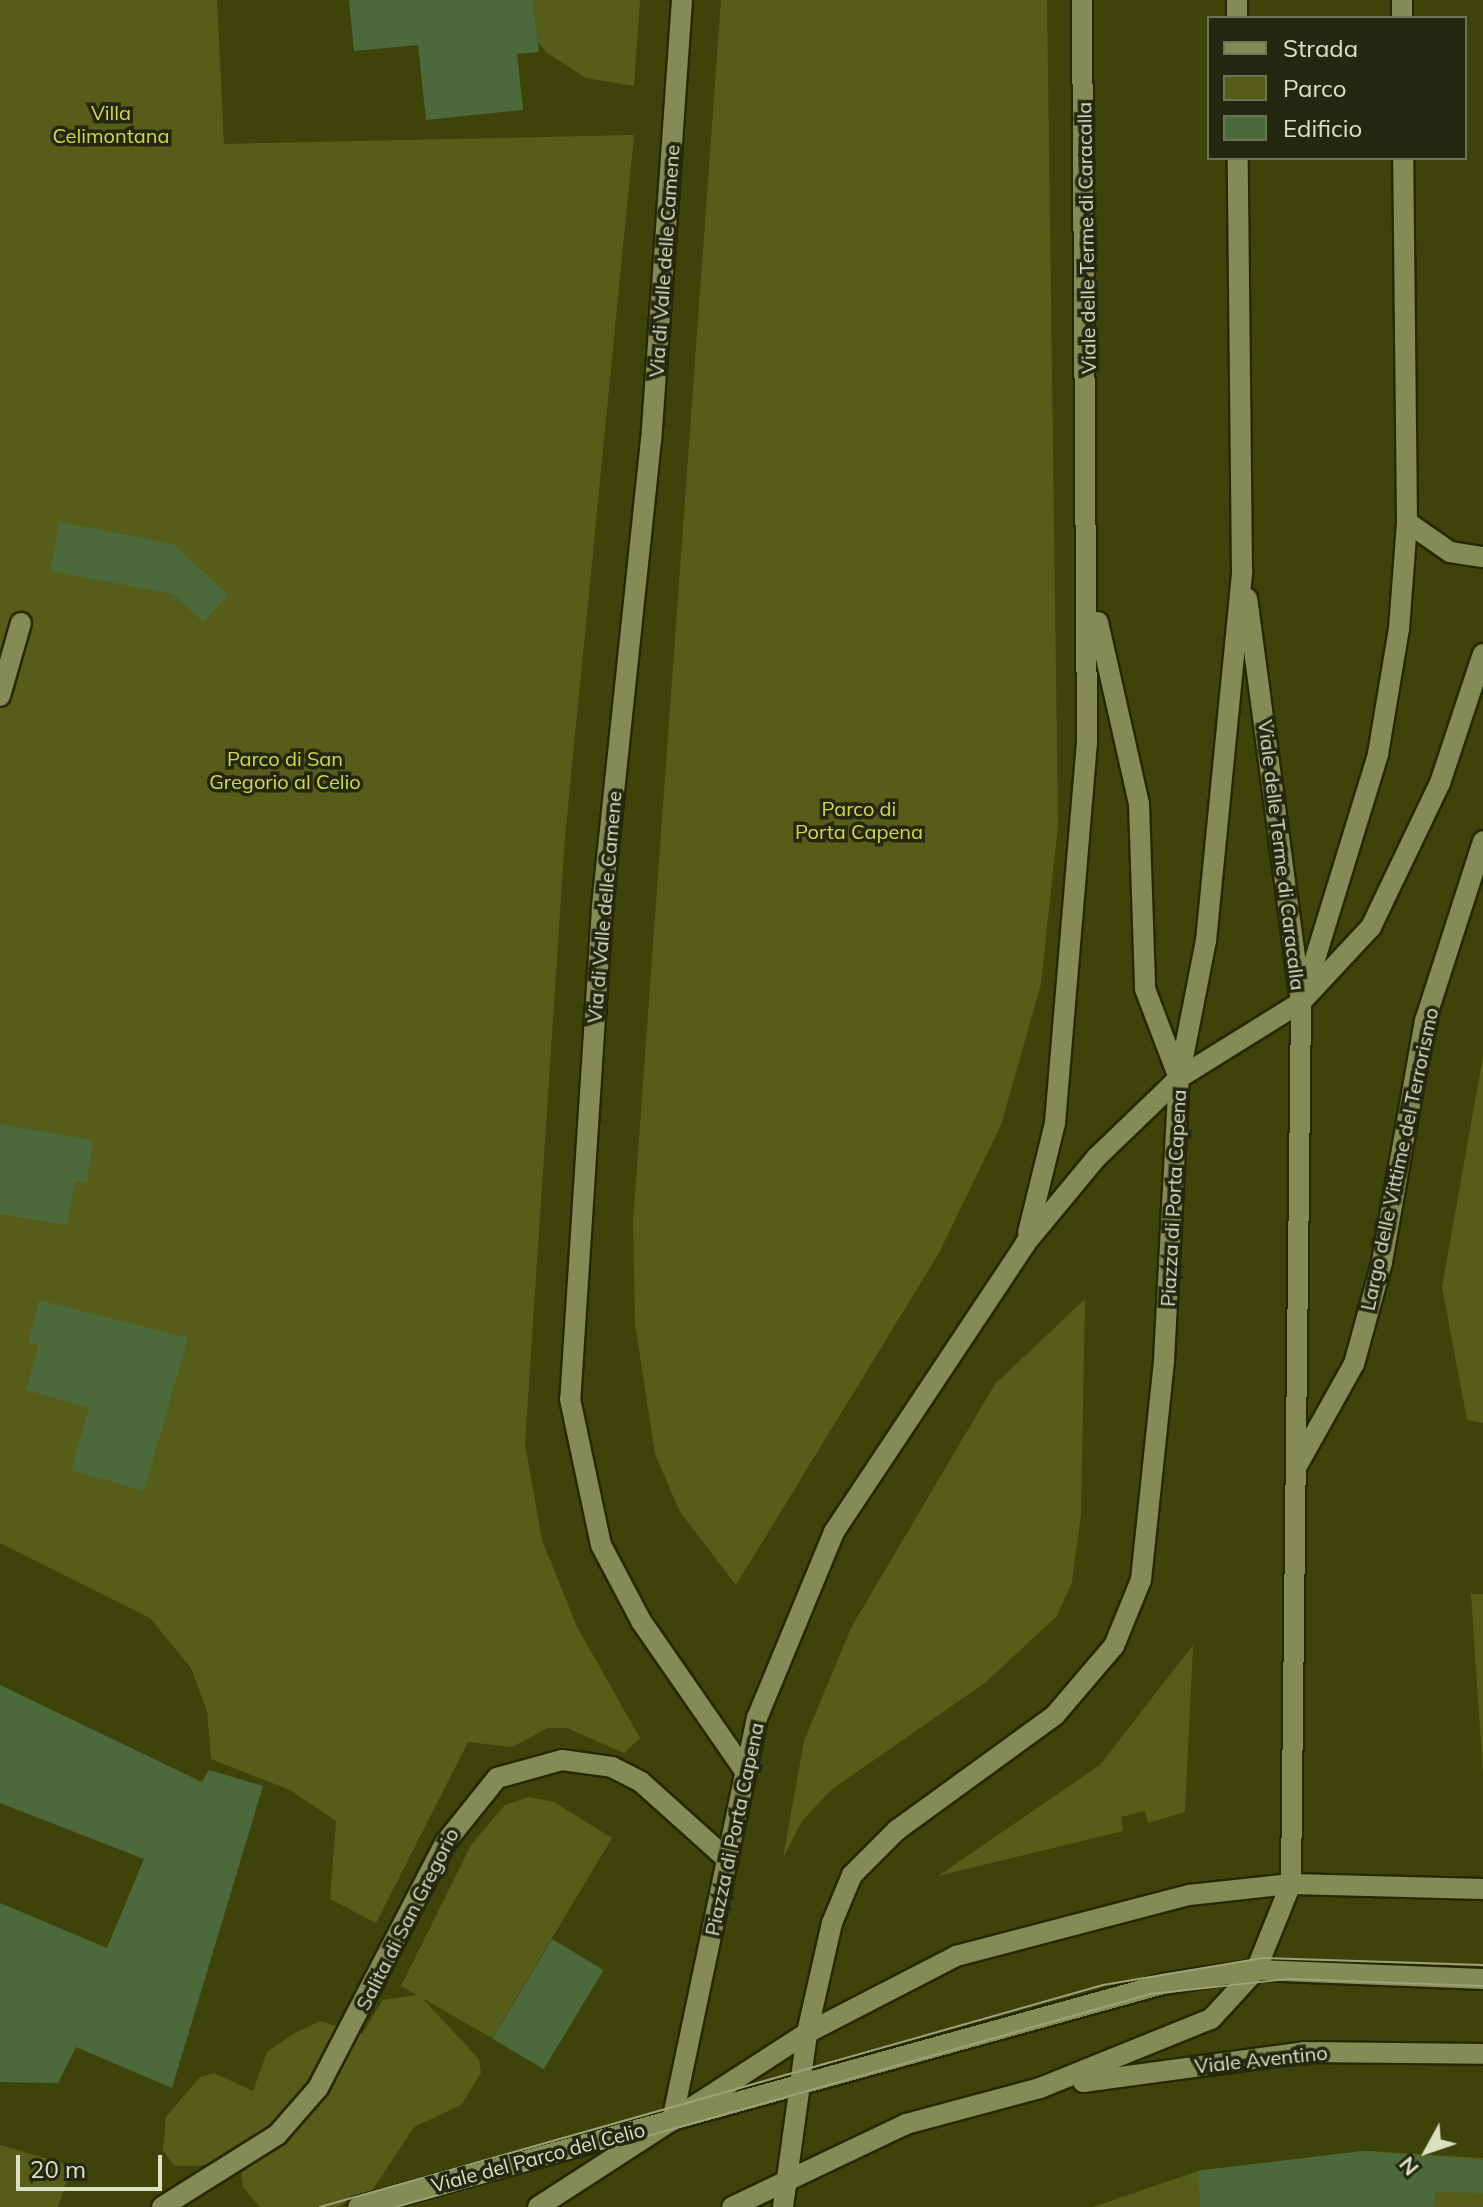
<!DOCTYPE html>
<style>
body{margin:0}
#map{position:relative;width:1483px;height:2207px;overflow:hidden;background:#3e4409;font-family:Mulish,sans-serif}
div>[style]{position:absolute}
.green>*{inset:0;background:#565d19}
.building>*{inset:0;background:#4c693b;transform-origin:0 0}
.roads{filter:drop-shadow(2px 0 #252900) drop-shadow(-2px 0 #252900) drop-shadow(0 2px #252900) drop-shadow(0 -2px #252900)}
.lane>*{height:20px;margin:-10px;padding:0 10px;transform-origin:10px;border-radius:10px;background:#848b54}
.street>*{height:20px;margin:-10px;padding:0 10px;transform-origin:10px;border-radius:10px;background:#848b54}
.secondary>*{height:20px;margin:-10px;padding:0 10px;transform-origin:10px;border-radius:10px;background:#848b54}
.tram>*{height:2px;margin:-1px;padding:0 1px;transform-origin:1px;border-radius:1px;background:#9da279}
span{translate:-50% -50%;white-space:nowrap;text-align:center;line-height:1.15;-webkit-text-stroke:7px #252811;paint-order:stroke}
.park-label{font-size:20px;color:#cedd3e}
.street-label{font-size:20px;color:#dbe0c3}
.legend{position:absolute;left:1207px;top:16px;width:260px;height:144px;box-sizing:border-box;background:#252811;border:2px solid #6e7258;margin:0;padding:10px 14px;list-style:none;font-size:24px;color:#dbe0c3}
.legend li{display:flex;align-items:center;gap:16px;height:40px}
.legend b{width:40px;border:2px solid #6e7258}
.north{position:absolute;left:1387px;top:2111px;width:80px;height:80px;-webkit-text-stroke:6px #252811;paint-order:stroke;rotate:230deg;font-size:22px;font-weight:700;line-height:32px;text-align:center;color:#dbe0c3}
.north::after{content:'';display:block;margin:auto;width:28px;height:36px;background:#dbe0c3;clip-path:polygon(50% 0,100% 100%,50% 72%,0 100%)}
.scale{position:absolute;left:16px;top:2155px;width:146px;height:36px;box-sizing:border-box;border:4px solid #dbe0c3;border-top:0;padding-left:10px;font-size:24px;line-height:28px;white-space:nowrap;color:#dbe0c3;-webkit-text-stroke:6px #252811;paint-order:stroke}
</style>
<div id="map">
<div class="green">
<i style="clip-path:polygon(0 0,217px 0,224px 144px,634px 135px,565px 837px,525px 1444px,542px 1540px,577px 1627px,640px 1738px,624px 1753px,567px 1728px,548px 1728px,512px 1747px,468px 1742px,376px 1923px,330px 1899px,336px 1821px,290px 1790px,211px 1759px,207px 1711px,191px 1668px,150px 1618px,0 1543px)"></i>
<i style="clip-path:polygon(533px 0,640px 0,634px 86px,586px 78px,547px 53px,538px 42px)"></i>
<i style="clip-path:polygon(721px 0,1047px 0,1058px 825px,1041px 984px,1001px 1125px,939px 1253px,736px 1585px,680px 1512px,655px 1454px,635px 1323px,633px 1222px)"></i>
<i style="clip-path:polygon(1483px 1056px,1483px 1423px,1467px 1420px,1442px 1287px)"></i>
<i style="clip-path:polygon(1085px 1299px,1081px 1514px,1072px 1582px,1057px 1616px,986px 1682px,831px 1790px,802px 1821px,783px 1858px,804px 1741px,851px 1628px,995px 1384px)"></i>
<i style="clip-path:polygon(1471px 1594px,1483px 1594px,1483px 1774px)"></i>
<i style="clip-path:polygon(1193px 1645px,1185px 1812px,1148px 1823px,1145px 1811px,1121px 1817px,1123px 1831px,938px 1876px,1100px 1765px)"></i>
<i style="clip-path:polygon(529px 1797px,554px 1802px,612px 1838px,492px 2038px,422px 1998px,479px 2059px,481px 2073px,461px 2105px,414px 2127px,373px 2189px,337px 2207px,260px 2207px,243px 2187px,240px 2165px,174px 2166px,163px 2150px,166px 2117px,200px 2077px,214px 2073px,253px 2091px,267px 2052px,293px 2034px,320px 2021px,362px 2034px,383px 2000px,417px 1995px,401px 1986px,471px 1845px,505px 1805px)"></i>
<i style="clip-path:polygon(0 2145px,72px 2166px,58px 2207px,0 2207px)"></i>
<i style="clip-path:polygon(1370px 2151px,1483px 2158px,1483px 2207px,1093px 2207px,1201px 2170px)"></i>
</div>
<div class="building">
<i style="clip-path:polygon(349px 0,533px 0,539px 52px,517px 54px,523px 110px,426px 120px,418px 45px,354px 51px)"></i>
<i style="clip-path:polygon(59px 522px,173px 544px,228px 595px,203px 622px,173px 594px,50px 571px)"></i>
<i style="clip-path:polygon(0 1124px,93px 1140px,87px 1183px,75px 1181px,67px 1225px,0 1214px)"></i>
<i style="clip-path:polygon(39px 1300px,188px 1338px,144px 1491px,71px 1470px,89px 1408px,26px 1390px,39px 1345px,28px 1342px)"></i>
<i style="clip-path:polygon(0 1685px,202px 1782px,209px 1770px,263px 1786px,172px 2088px,76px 2047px,58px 2083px,0 2082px,0 1903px,107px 1948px,144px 1859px,0 1803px)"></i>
<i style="left:552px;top:1939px;width:60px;height:116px;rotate:31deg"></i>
<i style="clip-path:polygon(1361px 2151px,1483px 2160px,1483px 2193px,1435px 2192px,1433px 2207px,1200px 2207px,1198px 2171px)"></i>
</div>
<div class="roads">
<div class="lane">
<i style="left:0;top:696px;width:76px;rotate:-74deg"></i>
<i style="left:358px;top:2207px;width:835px;rotate:-15.48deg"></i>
<i style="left:1163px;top:1984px;width:94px;rotate:-8.6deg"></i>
<i style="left:1256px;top:1970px;width:227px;rotate:2.3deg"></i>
</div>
<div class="street">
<i style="left:682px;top:0;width:441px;rotate:94deg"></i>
<i style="left:651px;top:440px;width:472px;rotate:96deg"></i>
<i style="left:602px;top:909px;width:491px;rotate:93.7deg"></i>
<i style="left:570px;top:1399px;width:149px;rotate:78deg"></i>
<i style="left:601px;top:1545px;width:86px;rotate:62.2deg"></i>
<i style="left:641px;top:1621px;width:181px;rotate:55.3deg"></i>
<i style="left:162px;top:2207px;width:136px;rotate:-32.1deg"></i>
<i style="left:277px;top:2135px;width:62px;rotate:-48.9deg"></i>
<i style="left:318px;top:2088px;width:276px;rotate:-62.6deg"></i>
<i style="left:445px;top:1843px;width:83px;rotate:-51.3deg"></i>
<i style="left:497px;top:1778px;width:67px;rotate:-15.5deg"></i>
<i style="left:562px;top:1760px;width:50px;rotate:8deg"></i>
<i style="left:612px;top:1767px;width:33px;rotate:27deg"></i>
<i style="left:641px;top:1782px;width:117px;rotate:41.9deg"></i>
</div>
<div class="secondary">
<i style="left:1237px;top:0;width:18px;rotate:90deg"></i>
<i style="left:1402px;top:0;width:18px;rotate:90deg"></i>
<i style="left:1407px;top:522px;width:52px;rotate:34.9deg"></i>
<i style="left:1450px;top:552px;width:33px;rotate:9deg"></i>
<i style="left:1098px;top:622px;width:187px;rotate:77.3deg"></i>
<i style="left:1139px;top:804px;width:185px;rotate:88.1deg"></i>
<i style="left:1145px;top:989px;width:95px;rotate:69.1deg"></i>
<i style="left:1304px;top:995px;width:252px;rotate:-72.9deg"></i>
<i style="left:1378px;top:754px;width:127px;rotate:-80.5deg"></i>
<i style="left:1399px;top:629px;width:107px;rotate:-85.7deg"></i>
<i style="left:1407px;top:522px;width:364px;rotate:-90.6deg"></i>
<i style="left:1028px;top:1233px;width:113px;rotate:-76.2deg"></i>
<i style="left:1055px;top:1123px;width:381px;rotate:-85.2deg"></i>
<i style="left:1087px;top:743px;width:743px;rotate:-90.39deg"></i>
<i style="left:1298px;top:1464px;width:115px;rotate:-60.8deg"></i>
<i style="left:1354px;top:1364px;width:106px;rotate:-74.6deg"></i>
<i style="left:1382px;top:1262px;width:245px;rotate:-79.9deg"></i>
<i style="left:1425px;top:1021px;width:189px;rotate:-72.1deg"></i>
<i style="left:1083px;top:2082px;width:223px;rotate:-7.7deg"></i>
<i style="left:1304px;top:2052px;width:179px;rotate:0.6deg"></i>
<i style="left:672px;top:2121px;width:412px;rotate:-78.1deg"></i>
<i style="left:757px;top:1718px;width:201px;rotate:-67.5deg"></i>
<i style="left:834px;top:1532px;width:346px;rotate:-56.4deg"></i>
<i style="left:1025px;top:1244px;width:113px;rotate:-50.4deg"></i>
<i style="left:1097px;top:1157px;width:114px;rotate:-43.9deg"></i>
<i style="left:1179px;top:1078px;width:144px;rotate:-31.9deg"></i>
<i style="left:1301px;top:1002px;width:103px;rotate:-47deg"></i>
<i style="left:1371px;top:927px;width:160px;rotate:-64.4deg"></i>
<i style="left:1440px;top:783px;width:136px;rotate:-71.6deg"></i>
<i style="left:538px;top:2207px;width:320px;rotate:-32.9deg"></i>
<i style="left:807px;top:2033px;width:168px;rotate:-27.3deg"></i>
<i style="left:956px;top:1956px;width:241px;rotate:-14.7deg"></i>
<i style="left:1189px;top:1895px;width:103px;rotate:-6.2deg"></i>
<i style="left:1291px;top:1884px;width:192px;rotate:1.5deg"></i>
<i style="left:732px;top:2207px;width:193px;rotate:-25.5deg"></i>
<i style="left:906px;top:2124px;width:139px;rotate:-15deg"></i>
<i style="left:1040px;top:2088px;width:184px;rotate:-22deg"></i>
<i style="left:1211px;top:2019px;width:67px;rotate:-47.4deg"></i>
<i style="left:1256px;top:1970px;width:93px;rotate:-67.9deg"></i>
<i style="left:1291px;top:1884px;width:882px;rotate:-89.35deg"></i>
<i style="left:1301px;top:1002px;width:407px;rotate:-97.6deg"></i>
<i style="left:783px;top:2207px;width:176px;rotate:-82.1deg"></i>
<i style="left:807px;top:2033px;width:113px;rotate:-77.2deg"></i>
<i style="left:832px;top:1923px;width:52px;rotate:-67.4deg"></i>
<i style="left:852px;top:1875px;width:64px;rotate:-45deg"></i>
<i style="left:897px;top:1830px;width:195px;rotate:-36deg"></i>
<i style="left:1055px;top:1715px;width:91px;rotate:-49.5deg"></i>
<i style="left:1114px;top:1646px;width:71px;rotate:-67.8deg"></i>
<i style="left:1141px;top:1580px;width:221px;rotate:-84deg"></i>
<i style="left:1164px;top:1360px;width:282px;rotate:-87deg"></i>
<i style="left:1179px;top:1078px;width:140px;rotate:-78.9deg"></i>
<i style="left:1206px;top:941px;width:372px;rotate:-84.4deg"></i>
<i style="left:1242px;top:571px;width:413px;rotate:-90.6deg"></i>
</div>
</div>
<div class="tram">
<i style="left:320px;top:2207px;width:814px;rotate:-15.83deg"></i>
<i style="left:1103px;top:1985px;width:162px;rotate:-9.6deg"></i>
<i style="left:1263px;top:1958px;width:220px;rotate:1.8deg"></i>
<i style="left:396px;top:2207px;width:784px;rotate:-15.77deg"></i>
<i style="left:1150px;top:1994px;width:140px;rotate:-6.2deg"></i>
<i style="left:1289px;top:1979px;width:194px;rotate:2.1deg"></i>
</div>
<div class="park-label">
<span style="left:111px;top:124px">Villa<br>Celimontana</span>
<span style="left:285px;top:770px">Parco di San<br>Gregorio al Celio</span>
<span style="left:859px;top:820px">Parco di<br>Porta Capena</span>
</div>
<div class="street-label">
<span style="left:1086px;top:238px;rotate:-91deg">Viale delle Terme di Caracalla</span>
<span style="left:664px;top:261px;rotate:-86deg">Via di Valle delle Camene</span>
<span style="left:1282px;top:855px;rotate:83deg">Viale delle Terme di Caracalla</span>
<span style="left:604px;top:907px;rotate:-85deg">Via di Valle delle Camene</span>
<span style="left:1399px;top:1159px;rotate:-78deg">Largo delle Vittime del Terrorismo</span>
<span style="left:1173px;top:1198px;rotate:-87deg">Piazza di Porta Capena</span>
<span style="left:734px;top:1829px;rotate:-78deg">Piazza di Porta Capena</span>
<span style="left:407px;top:1919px;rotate:-63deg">Salita di San Gregorio</span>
<span style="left:1261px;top:2059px;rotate:-6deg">Viale Aventino</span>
<span style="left:538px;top:2157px;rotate:-15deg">Viale del Parco del Celio</span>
</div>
<ul class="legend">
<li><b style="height:10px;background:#848b54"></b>Strada</li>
<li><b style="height:22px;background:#565d19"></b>Parco</li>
<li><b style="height:22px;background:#4c693b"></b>Edificio</li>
</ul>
<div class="north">N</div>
<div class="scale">20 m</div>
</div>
